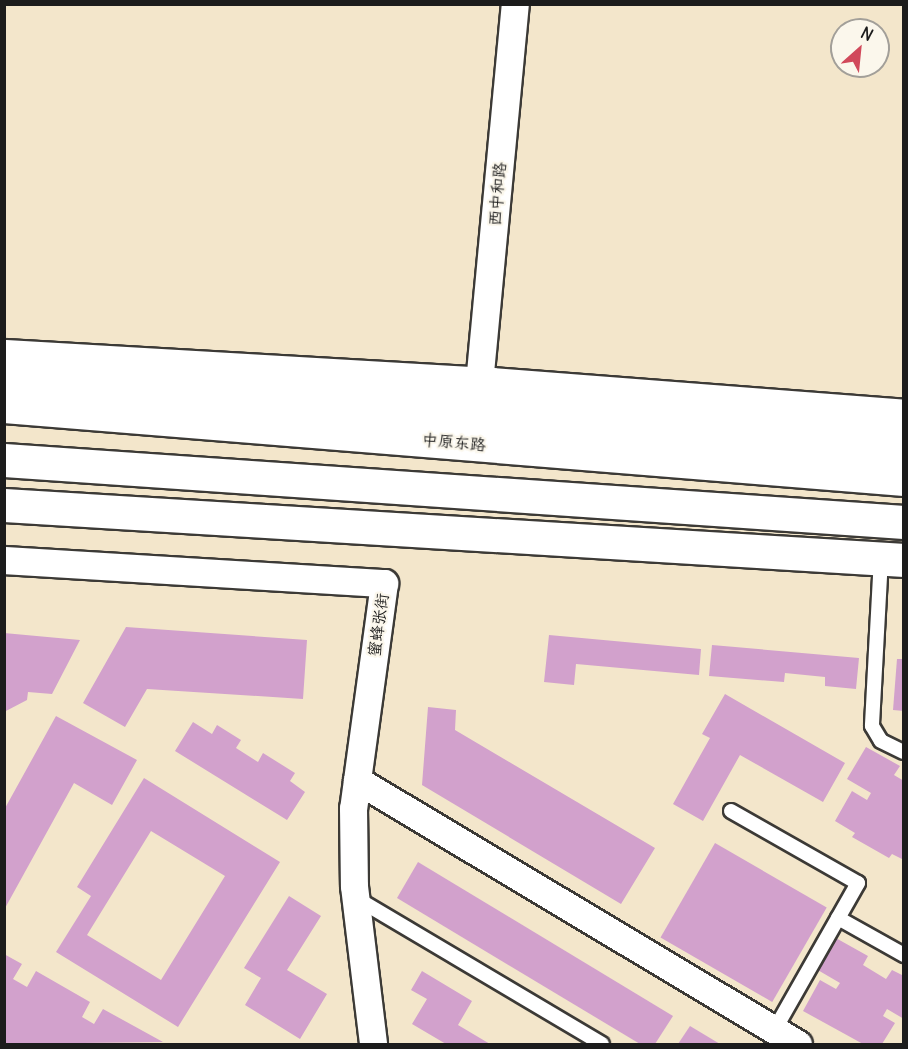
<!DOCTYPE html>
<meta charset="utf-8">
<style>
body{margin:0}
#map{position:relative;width:908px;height:1049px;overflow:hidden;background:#f3e6cb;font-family:Delius,"LXGW WenKai TC",sans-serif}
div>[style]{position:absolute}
.building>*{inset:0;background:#d2a1cc;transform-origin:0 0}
.roads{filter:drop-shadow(2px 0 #3c3a36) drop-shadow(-2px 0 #3c3a36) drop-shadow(0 2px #3c3a36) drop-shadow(0 -2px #3c3a36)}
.service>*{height:14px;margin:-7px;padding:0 7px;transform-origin:7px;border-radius:7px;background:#fff}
.minor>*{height:27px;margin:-13.5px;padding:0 13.5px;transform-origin:13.5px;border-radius:13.5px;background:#fff}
.tertiary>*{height:33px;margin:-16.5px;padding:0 16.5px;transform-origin:16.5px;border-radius:16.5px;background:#fff}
.primary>*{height:33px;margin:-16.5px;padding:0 16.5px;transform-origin:16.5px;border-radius:16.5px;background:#fff}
span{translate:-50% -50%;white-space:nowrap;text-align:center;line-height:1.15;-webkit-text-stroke:4.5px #fbf7ec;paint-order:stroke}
.street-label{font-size:16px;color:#1c1c1c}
.frame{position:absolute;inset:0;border:6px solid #1c1c1c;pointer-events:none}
.north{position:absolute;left:830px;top:18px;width:60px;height:60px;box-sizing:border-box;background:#fbf7ec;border:2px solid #a29f99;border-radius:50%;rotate:27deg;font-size:16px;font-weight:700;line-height:24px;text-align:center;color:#1c1c1c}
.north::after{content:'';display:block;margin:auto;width:21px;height:27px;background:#d1495b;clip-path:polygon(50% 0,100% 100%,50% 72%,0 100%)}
</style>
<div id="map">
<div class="building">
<i style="clip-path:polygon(126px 627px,307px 640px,303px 699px,147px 689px,125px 727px,83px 703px)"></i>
<i style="clip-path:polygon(4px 633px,80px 640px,52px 694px,28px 692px,27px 700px,4px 712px)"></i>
<i style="clip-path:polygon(549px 635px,701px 649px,699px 675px,576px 664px,574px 685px,544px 682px)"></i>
<i style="clip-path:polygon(712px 645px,859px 658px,856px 689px,825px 686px,825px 677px,785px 673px,784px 682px,709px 676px)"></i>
<i style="clip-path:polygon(897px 659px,904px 659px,904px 711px,893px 710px)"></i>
<i style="clip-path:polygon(725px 694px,845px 763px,823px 802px,740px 755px,703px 821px,673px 804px,710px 738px,702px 734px)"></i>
<i style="clip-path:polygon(428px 707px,456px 710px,455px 730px,655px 848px,621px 904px,422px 785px)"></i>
<i style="clip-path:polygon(56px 716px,137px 760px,112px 805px,74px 783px,4px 910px,4px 810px)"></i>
<i style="clip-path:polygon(193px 722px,212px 734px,217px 725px,241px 740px,236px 748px,258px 762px,263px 753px,295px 773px,290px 781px,305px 792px,287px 820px,175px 751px)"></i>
<i style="clip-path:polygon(866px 747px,900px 766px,894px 775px,904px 781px,904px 860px,892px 854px,889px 858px,852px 837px,855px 833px,835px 821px,852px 791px,867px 800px,871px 793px,847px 779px)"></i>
<i style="clip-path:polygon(evenodd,144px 778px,280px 862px,178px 1027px,56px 952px,91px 896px,77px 887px,144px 778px,151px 831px,225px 876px,161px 980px,87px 935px,151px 831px)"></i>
<i style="left:715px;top:843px;width:129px;height:109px;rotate:30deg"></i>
<i style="clip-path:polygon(418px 862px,673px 1016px,655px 1044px,640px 1044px,397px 898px)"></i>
<i style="clip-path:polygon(289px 896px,321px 916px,287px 970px,327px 994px,300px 1039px,245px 1005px,261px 978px,244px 968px)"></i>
<i style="clip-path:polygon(834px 937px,868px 956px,863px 965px,886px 979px,892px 970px,904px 976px,904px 1019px,887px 1009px,883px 1016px,895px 1023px,882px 1044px,863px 1044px,803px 1011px,820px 980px,836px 989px,840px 983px,816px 969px)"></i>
<i style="clip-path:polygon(4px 954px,22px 964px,13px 979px,27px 987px,36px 971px,90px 1002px,82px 1017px,94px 1024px,103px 1009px,163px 1042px,4px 1044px)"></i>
<i style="clip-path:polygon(422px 971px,472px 1001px,458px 1025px,490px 1044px,446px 1044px,412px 1024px,427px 999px,411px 990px)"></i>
<i style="clip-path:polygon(690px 1026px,720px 1044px,678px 1044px)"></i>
</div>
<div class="roads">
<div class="service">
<i style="left:881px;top:558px;width:168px;rotate:93.1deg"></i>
<i style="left:872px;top:726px;width:17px;rotate:59deg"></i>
<i style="left:881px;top:741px;width:25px;rotate:26deg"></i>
<i style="left:731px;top:811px;width:146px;rotate:29.6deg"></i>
<i style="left:858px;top:883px;width:170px;rotate:119.6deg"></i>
<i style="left:356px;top:898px;width:286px;rotate:30.7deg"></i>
<i style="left:838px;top:918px;width:76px;rotate:29.3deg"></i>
</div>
<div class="minor">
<i style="left:479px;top:383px;width:381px;rotate:-84.6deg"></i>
<i style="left:4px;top:560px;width:381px;rotate:3.5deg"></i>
<i style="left:384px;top:583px;width:227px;rotate:97.8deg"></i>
<i style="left:353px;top:808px;width:78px;rotate:89.3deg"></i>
<i style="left:354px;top:886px;width:159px;rotate:83.1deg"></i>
<i style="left:357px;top:780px;width:514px;rotate:30.91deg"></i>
</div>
<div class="tertiary">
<i style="left:4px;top:356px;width:476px;rotate:3.3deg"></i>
<i style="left:479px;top:383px;width:426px;rotate:4.4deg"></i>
<i style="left:4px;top:379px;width:903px;rotate:4.32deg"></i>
<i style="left:4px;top:505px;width:902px;rotate:3.5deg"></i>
</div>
<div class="primary">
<i style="left:4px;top:406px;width:903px;rotate:4.64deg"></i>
<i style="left:4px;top:460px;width:902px;rotate:3.94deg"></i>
</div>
</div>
<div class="street-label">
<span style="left:497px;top:194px;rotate:-85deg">西中和路</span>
<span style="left:454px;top:442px;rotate:5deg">中原东路</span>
<span style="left:378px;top:625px;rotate:-82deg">蜜蜂张街</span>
</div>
<div class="frame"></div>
<div class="north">N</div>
</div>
